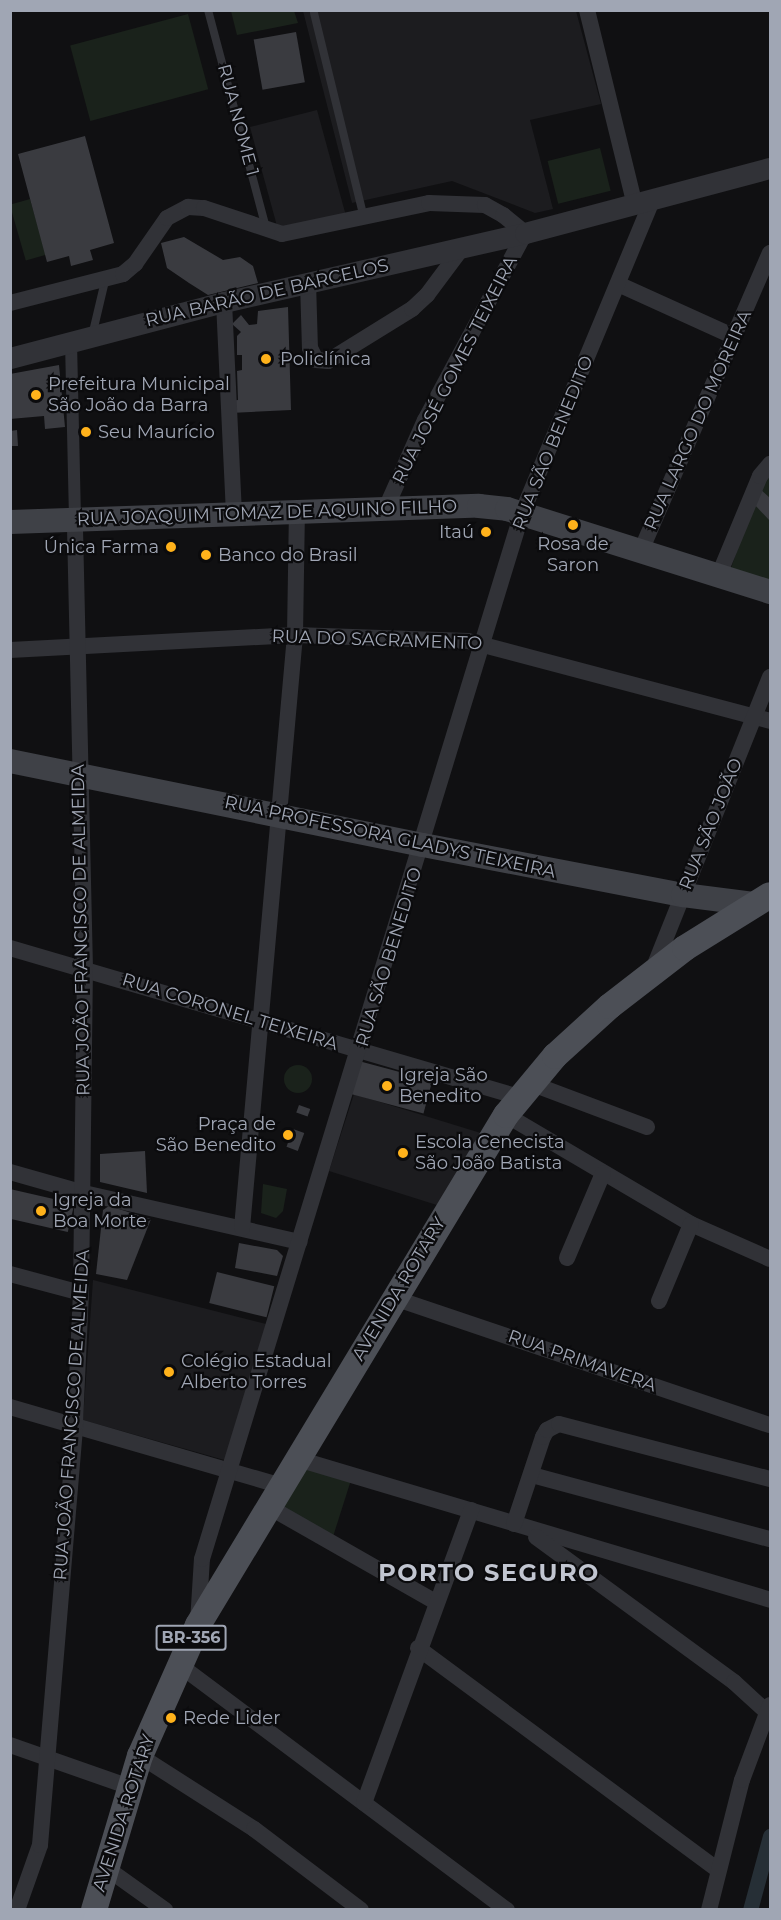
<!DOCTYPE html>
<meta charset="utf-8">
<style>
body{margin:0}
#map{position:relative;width:781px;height:1920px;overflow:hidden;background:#101012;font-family:Montserrat,sans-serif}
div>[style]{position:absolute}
.built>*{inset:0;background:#1c1c1f}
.green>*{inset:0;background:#1a221b;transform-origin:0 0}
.round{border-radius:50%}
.canal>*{height:15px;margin:-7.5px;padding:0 7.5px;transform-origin:7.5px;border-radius:7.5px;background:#262f36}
.building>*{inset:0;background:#3a3b40;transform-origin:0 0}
.service>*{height:8px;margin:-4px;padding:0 4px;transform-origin:4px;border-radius:4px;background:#313237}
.pedestrian>*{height:12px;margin:-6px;padding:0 6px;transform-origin:6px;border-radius:6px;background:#313237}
.minor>*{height:16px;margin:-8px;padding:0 8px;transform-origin:8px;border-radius:8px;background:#313237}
.tertiary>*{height:21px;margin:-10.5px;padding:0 10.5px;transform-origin:10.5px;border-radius:10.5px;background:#313237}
.secondary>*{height:24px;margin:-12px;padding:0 12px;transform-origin:12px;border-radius:12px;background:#3f4147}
.primary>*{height:26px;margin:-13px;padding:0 13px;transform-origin:13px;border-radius:13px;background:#4c4f56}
.dots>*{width:16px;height:16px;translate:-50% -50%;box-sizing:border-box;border:3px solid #0b0b0d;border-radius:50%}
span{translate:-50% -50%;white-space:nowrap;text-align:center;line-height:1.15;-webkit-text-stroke:4.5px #0b0b0d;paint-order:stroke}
.shield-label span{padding:2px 4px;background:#0b0b0d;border:2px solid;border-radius:4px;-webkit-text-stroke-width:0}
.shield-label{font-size:16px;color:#a0a6b4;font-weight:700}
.street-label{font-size:18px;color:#a0a6b4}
.poi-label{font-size:18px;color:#a0a6b4}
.left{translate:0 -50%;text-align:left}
.right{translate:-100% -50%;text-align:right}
.district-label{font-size:24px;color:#c1c5d0;font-weight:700;letter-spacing:1.5px}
.frame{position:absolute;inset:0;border:12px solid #a0a6b4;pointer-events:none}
</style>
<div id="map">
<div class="built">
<i style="clip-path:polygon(303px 11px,576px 11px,601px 104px,530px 120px,553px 209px,535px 213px,452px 181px,352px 203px)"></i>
<i style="clip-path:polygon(317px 110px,346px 216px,286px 230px,277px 226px,250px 127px)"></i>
<i style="clip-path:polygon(354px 1094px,484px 1134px,440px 1206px,329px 1171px)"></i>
<i style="clip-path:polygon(93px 1280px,266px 1324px,228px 1461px,83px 1420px)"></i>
</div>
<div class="green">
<i style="clip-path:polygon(231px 11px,294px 11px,298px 23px,237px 35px)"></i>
<i style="left:188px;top:14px;width:78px;height:122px;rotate:75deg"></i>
<i style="left:600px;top:148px;width:44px;height:54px;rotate:76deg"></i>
<i style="left:30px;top:199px;width:58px;height:21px;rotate:74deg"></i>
<i style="clip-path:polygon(770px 473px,770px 586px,729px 574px,757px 492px)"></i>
<i class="round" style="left:284px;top:1065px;width:28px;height:28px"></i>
<i style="clip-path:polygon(263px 1184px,287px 1189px,283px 1211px,276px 1218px,261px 1213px)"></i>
<i style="clip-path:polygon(296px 1464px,351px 1480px,331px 1543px,271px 1506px)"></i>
</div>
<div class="canal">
<i style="left:750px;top:1910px;width:77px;rotate:-74.9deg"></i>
</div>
<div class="building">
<i style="left:296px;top:32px;width:51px;height:43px;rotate:80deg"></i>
<i style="clip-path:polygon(85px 136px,114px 243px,90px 250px,93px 260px,71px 266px,69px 256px,47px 262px,18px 154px)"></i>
<i style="clip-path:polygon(184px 237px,223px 260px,240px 257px,253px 266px,258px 283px,208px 295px,189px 283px,167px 268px,161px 243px)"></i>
<i style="clip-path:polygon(288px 307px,291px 410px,230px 413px,229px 401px,238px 400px,237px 371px,242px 370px,242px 355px,237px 355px,237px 336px,241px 332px,232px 324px,241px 315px,249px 325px,257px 324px,258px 311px)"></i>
<i style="clip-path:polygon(59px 365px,65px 427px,45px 429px,44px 416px,10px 419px,10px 374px)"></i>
<i style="clip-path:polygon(17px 430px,18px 446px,10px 446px,10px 431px)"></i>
<i style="clip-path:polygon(759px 488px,770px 498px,770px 521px,753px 503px)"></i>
<i style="left:355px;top:1060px;width:80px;height:34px;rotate:15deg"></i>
<i style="left:299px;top:1105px;width:12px;height:8px;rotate:20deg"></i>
<i style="left:293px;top:1129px;width:12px;height:19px;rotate:20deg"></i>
<i style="clip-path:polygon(145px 1151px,147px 1193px,100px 1182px,100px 1154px)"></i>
<i style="left:10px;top:1189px;width:66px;height:29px;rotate:13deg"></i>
<i style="clip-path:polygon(109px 1206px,151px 1219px,127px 1280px,96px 1274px,103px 1210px)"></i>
<i style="clip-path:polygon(239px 1243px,277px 1250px,283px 1256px,277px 1276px,235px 1268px)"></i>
<i style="left:217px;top:1272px;width:59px;height:32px;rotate:14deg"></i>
</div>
<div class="service">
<i style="left:208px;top:10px;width:226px;rotate:75.1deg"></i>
<i style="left:314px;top:13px;width:211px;rotate:76.3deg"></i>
<i style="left:92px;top:336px;width:57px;rotate:-76.7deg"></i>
</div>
<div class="pedestrian">
<i style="left:71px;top:342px;width:178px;rotate:88.7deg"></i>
</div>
<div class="minor">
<i style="left:587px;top:10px;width:198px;rotate:76.2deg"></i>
<i style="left:308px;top:282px;width:66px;rotate:88.3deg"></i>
<i style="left:310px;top:348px;width:13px;rotate:63deg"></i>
<i style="left:316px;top:360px;width:12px;rotate:5deg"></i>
<i style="left:328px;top:361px;width:99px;rotate:-31.8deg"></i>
<i style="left:412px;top:309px;width:21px;rotate:-43deg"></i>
<i style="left:427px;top:295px;width:59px;rotate:-53.3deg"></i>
<i style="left:618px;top:284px;width:128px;rotate:24.4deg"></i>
<i style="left:224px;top:302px;width:212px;rotate:87.3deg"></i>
<i style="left:10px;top:303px;width:117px;rotate:-14.4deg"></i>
<i style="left:123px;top:274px;width:16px;rotate:-40deg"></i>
<i style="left:135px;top:264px;width:56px;rotate:-55.2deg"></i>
<i style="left:167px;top:218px;width:24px;rotate:-28deg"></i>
<i style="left:188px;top:207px;width:16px;rotate:4deg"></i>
<i style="left:204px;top:208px;width:82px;rotate:18.4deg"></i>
<i style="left:282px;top:234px;width:150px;rotate:-11.9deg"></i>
<i style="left:429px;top:203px;width:56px;rotate:2deg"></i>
<i style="left:485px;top:205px;width:21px;rotate:29deg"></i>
<i style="left:503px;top:215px;width:28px;rotate:39deg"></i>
<i style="left:525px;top:233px;width:212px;rotate:118.1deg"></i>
<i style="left:425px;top:420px;width:96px;rotate:113.9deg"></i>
<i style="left:640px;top:553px;width:327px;rotate:-66.6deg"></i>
<i style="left:718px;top:577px;width:109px;rotate:-67.4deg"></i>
<i style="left:760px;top:476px;width:16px;rotate:-50deg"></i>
<i style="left:10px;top:650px;width:285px;rotate:-3deg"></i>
<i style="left:295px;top:635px;width:173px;rotate:2deg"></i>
<i style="left:468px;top:641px;width:312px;rotate:14.8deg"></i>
<i style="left:10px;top:948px;width:530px;rotate:16.32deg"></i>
<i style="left:652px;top:972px;width:318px;rotate:-68.2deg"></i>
<i style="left:530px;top:1083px;width:125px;rotate:20.6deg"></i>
<i style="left:506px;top:1115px;width:215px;rotate:30.5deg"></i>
<i style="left:691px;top:1224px;width:86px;rotate:23.9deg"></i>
<i style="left:10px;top:1172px;width:77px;rotate:15.8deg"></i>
<i style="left:84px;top:1193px;width:221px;rotate:12.8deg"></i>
<i style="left:242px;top:1228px;width:595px;rotate:-84.89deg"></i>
<i style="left:295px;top:635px;width:125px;rotate:-89.1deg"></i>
<i style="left:567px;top:1258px;width:92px;rotate:-67deg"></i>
<i style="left:10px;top:1274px;width:73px;rotate:15deg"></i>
<i style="left:394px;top:1298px;width:397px;rotate:18.7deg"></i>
<i style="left:659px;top:1301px;width:83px;rotate:-67.4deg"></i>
<i style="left:10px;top:1407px;width:283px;rotate:16.2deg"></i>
<i style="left:298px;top:1459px;width:493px;rotate:16.6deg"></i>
<i style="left:532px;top:1475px;width:246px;rotate:15.1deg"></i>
<i style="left:269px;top:1507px;width:190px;rotate:29.7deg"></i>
<i style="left:514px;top:1524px;width:92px;rotate:-71.6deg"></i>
<i style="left:543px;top:1437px;width:8px;rotate:-60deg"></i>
<i style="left:547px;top:1430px;width:13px;rotate:-27deg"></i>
<i style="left:559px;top:1424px;width:218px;rotate:14.6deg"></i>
<i style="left:536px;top:1537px;width:245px;rotate:36.2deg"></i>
<i style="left:734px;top:1682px;width:49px;rotate:42.5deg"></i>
<i style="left:198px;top:1622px;width:63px;rotate:-86.4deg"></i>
<i style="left:202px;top:1559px;width:1094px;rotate:-72.99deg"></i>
<i style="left:522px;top:513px;width:341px;rotate:-67.4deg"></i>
<i style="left:418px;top:1648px;width:373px;rotate:36.5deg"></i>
<i style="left:178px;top:1664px;width:411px;rotate:36.8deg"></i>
<i style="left:10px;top:1745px;width:127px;rotate:19.3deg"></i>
<i style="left:140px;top:1756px;width:135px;rotate:32.6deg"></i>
<i style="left:254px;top:1829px;width:134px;rotate:37.1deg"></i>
<i style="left:364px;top:1803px;width:312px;rotate:-69.9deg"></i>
<i style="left:105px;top:1867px;width:74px;rotate:35.6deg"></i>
<i style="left:17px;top:1910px;width:69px;rotate:-70.5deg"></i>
<i style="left:40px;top:1845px;width:422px;rotate:-85.2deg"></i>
<i style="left:75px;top:1424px;width:131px;rotate:-87.4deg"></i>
<i style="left:81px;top:1293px;width:324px;rotate:-89.3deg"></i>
<i style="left:85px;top:969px;width:449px;rotate:-91.3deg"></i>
<i style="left:709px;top:1910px;width:134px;rotate:-75.8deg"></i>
<i style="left:742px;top:1780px;width:80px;rotate:-69.5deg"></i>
</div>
<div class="tertiary">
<i style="left:10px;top:358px;width:221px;rotate:-14.7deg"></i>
<i style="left:224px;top:302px;width:309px;rotate:-12.9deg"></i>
<i style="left:525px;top:233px;width:253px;rotate:-14.9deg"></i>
</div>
<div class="secondary">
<i style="left:10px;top:522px;width:469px;rotate:-2deg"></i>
<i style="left:479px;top:506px;width:28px;rotate:6deg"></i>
<i style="left:507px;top:509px;width:276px;rotate:17.5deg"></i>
<i style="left:10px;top:761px;width:421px;rotate:11.5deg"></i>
<i style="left:423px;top:845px;width:265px;rotate:10.9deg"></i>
<i style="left:683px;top:895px;width:71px;rotate:7.3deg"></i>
</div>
<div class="primary">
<i style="left:94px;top:1910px;width:161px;rotate:-73.4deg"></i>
<i style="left:140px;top:1756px;width:143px;rotate:-66.1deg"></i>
<i style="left:198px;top:1625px;width:596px;rotate:-58.87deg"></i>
<i style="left:506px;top:1115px;width:77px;rotate:-50.3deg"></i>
<i style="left:555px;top:1056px;width:74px;rotate:-42.3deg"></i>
<i style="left:610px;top:1006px;width:95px;rotate:-37.7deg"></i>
<i style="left:685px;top:948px;width:100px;rotate:-31.9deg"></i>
</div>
<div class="dots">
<i style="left:266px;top:359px;background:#ffb21b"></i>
<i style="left:36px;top:395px;background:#ffb21b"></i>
<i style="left:86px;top:432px;background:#ffb21b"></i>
<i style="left:573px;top:525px;background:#ffb21b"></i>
<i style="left:486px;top:532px;background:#ffb21b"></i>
<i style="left:171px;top:547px;background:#ffb21b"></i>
<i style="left:206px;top:555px;background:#ffb21b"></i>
<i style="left:387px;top:1086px;background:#ffb21b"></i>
<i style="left:288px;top:1135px;background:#ffb21b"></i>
<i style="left:403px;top:1153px;background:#ffb21b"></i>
<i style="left:41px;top:1211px;background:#ffb21b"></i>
<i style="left:169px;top:1372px;background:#ffb21b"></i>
<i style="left:171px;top:1718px;background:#ffb21b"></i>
</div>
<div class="shield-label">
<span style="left:191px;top:1638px">BR-356</span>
</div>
<div class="street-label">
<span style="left:238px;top:120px;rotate:75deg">RUA NOME 1</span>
<span style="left:267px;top:293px;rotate:-13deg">RUA BARÃO DE BARCELOS</span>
<span style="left:455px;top:370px;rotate:-63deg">RUA JOSÉ GOMES TEIXEIRA</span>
<span style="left:698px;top:420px;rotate:-66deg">RUA LARGO DO MOREIRA</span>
<span style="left:553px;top:443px;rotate:-68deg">RUA SÃO BENEDITO</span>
<span style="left:267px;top:513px;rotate:-2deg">RUA JOAQUIM TOMAZ DE AQUINO FILHO</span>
<span style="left:377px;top:640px;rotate:2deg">RUA DO SACRAMENTO</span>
<span style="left:711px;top:824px;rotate:-68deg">RUA SÃO JOÃO</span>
<span style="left:390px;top:837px;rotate:12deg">RUA PROFESSORA GLADYS TEIXEIRA</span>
<span style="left:81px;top:930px;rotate:-91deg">RUA JOÃO FRANCISCO DE ALMEIDA</span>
<span style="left:389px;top:957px;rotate:-73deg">RUA SÃO BENEDITO</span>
<span style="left:230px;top:1012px;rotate:17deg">RUA CORONEL TEIXEIRA</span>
<span style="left:399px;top:1289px;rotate:-59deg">AVENIDA ROTARY</span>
<span style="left:582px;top:1361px;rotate:19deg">RUA PRIMAVERA</span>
<span style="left:72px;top:1415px;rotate:-86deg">RUA JOÃO FRANCISCO DE ALMEIDA</span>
<span style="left:124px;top:1813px;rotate:-72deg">AVENIDA ROTARY</span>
</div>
<div class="poi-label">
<span class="left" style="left:280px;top:359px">Policlínica</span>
<span class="left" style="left:48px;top:395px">Prefeitura Municipal<br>São João da Barra</span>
<span class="left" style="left:98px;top:432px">Seu Maurício</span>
<span class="right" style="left:474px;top:532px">Itaú</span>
<span style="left:573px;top:555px">Rosa de<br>Saron</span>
<span class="right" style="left:159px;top:547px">Única Farma</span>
<span class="left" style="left:218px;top:555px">Banco do Brasil</span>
<span class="left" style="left:399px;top:1086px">Igreja São<br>Benedito</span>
<span class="right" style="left:276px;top:1135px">Praça de<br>São Benedito</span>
<span class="left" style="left:415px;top:1153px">Escola Cenecista<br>São João Batista</span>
<span class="left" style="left:53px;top:1211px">Igreja da<br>Boa Morte</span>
<span class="left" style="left:181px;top:1372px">Colégio Estadual<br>Alberto Torres</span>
<span class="left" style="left:183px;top:1718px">Rede Lider</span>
</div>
<div class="district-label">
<span style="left:489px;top:1573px">PORTO SEGURO</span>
</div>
<div class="frame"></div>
</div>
